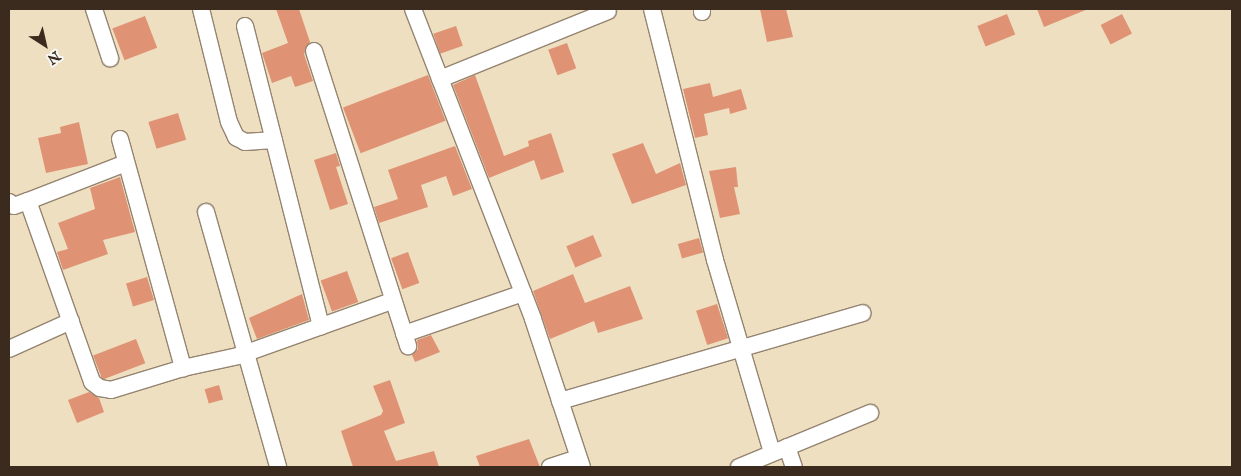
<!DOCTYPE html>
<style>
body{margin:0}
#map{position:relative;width:1241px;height:476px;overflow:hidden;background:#eedfc1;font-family:"IM FELL English",serif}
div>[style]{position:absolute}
.building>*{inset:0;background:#e09374;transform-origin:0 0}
.roads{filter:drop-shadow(1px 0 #948470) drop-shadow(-1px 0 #948470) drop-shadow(0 1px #948470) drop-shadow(0 -1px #948470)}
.minor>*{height:16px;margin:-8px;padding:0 8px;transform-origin:8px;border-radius:8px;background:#fff}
span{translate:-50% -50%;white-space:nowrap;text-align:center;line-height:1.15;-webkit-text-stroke:4.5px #f6f6f2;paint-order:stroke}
.frame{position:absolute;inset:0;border:10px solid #3b2a1e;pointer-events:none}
.north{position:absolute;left:20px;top:20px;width:50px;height:50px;-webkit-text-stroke:4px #f6f6f2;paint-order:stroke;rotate:145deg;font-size:14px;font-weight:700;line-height:20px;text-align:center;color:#3b2a1e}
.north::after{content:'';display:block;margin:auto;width:18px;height:22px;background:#3b2a1e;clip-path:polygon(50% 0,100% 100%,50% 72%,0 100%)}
</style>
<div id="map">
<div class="building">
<i style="clip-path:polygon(276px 9px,299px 9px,310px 42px,304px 54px,313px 81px,295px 87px,291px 76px,272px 83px,262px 53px,288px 43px)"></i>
<i style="clip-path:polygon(760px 9px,786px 9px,793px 37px,767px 42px)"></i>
<i style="clip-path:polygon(1037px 9px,1088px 9px,1044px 27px)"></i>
<i style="left:1007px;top:14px;width:22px;height:32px;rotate:68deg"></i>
<i style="left:1122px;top:14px;width:22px;height:24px;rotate:63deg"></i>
<i style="left:145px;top:16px;width:34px;height:35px;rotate:69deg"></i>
<i style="left:456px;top:26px;width:21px;height:24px;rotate:71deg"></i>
<i style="left:567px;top:43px;width:27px;height:20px;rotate:70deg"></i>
<i style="left:428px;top:75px;width:49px;height:91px;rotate:69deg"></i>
<i style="clip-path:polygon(475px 75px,504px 156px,529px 146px,528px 141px,551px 133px,564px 172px,541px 180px,534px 160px,489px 178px,453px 85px)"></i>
<i style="clip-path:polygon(710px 83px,713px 97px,741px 89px,747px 109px,730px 114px,729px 108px,704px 114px,708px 135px,695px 138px,683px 89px)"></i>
<i style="left:178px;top:113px;width:28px;height:31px;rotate:73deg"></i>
<i style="clip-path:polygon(79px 122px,88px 164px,46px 173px,38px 138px,61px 133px,60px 127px)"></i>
<i style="clip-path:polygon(643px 143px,656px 174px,680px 163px,686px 185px,632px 204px,612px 154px)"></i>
<i style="clip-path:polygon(455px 146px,472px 189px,453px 196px,446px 176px,421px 185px,428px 207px,379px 223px,374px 207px,398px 199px,388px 170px)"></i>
<i style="clip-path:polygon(336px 153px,340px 166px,336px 167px,348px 204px,330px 210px,314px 160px)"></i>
<i style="clip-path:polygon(736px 167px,738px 187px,734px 187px,740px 214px,720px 218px,709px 171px)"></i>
<i style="clip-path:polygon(120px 177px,135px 232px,103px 240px,108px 254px,63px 270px,57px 252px,68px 249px,58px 223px,95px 209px,90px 188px)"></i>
<i style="left:593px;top:235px;width:23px;height:29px;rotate:67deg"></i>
<i style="left:699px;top:238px;width:15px;height:22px;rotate:74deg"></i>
<i style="left:408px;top:252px;width:33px;height:18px;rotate:70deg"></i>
<i style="left:347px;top:271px;width:33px;height:28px;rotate:70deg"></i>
<i style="clip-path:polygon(573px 274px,585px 303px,630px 286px,643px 319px,598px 333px,594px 321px,550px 339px,533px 291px)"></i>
<i style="left:147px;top:277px;width:24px;height:22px;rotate:73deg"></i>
<i style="clip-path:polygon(302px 294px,309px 320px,257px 339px,249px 318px)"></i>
<i style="left:717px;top:304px;width:36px;height:22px;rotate:72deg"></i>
<i style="clip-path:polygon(431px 335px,440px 352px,415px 362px,412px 355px,418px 349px,417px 340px)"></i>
<i style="left:136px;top:339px;width:26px;height:46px;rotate:69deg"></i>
<i style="clip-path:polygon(390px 380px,405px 423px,384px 431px,396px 461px,434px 451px,439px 467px,353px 467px,341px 431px,381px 415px,383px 411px,373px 386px)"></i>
<i style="left:219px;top:385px;width:15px;height:15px;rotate:74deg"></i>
<i style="clip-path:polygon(89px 392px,99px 398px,104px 412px,77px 423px,68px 400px)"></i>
<i style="clip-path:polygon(529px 439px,540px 467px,480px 467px,476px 456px)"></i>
</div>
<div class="roads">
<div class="minor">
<i style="left:94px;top:9px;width:52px;rotate:71.9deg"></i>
<i style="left:201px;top:9px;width:116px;rotate:76.1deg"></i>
<i style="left:229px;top:122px;width:17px;rotate:65deg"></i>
<i style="left:236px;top:137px;width:10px;rotate:29deg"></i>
<i style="left:245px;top:142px;width:29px;rotate:-4deg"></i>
<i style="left:413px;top:9px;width:332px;rotate:68.8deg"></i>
<i style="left:533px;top:319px;width:156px;rotate:71.7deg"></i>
<i style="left:652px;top:9px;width:259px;rotate:75.9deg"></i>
<i style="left:715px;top:260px;width:201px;rotate:73.5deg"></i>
<i style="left:702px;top:9px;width:3px;rotate:90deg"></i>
<i style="left:245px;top:26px;width:310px;rotate:75.8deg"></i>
<i style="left:314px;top:51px;width:310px;rotate:72.3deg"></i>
<i style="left:440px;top:79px;width:181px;rotate:-22deg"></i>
<i style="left:120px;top:139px;width:238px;rotate:74.6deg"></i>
<i style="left:28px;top:201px;width:192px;rotate:70.5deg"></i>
<i style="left:92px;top:382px;width:10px;rotate:37deg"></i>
<i style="left:100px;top:388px;width:11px;rotate:10deg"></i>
<i style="left:111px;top:390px;width:75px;rotate:-17deg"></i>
<i style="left:183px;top:368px;width:56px;rotate:-12.3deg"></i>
<i style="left:238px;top:356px;width:164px;rotate:-19.7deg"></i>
<i style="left:9px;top:202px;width:6px;rotate:39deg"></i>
<i style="left:14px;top:206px;width:15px;rotate:-20deg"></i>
<i style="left:28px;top:201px;width:105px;rotate:-21.2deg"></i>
<i style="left:206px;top:212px;width:265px;rotate:74.2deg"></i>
<i style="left:404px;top:334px;width:126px;rotate:-19deg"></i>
<i style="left:9px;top:349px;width:68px;rotate:-24.3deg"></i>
<i style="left:560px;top:401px;width:315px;rotate:-16.2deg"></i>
<i style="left:787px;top:447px;width:21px;rotate:71deg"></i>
<i style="left:550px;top:467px;width:29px;rotate:-18deg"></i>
<i style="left:739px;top:467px;width:142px;rotate:-22.4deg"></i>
</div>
</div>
<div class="frame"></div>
<div class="north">N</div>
</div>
